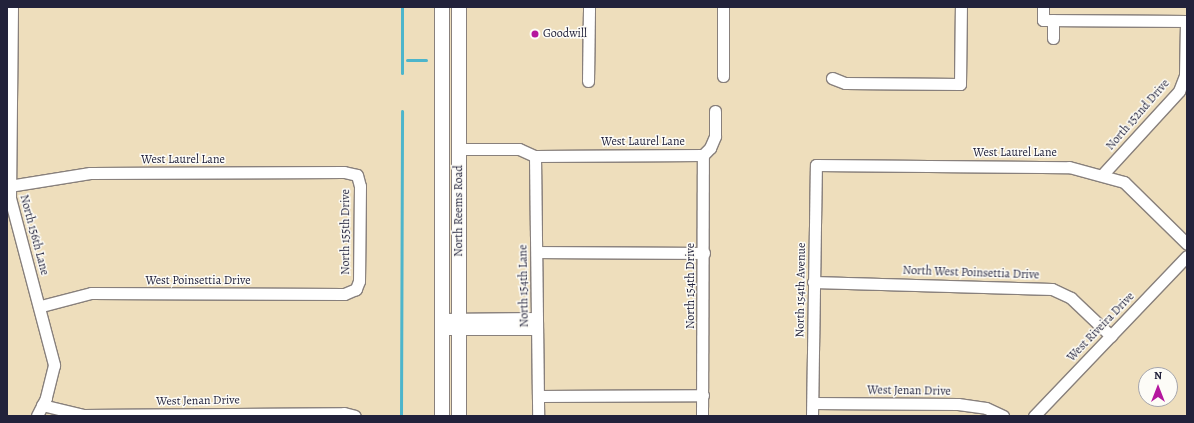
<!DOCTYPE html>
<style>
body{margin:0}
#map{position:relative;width:1194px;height:423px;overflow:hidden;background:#eedebc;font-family:Alegreya,serif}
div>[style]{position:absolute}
.stream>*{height:3px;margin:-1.5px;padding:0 1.5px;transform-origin:1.5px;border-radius:1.5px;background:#4db5cb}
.roads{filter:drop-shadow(1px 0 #88807c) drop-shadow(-1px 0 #88807c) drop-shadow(0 1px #88807c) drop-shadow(0 -1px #88807c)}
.minor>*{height:11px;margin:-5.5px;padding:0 5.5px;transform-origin:5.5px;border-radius:5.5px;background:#fff}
.major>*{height:14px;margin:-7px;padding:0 7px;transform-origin:7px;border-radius:7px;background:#fff}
.dots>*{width:11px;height:11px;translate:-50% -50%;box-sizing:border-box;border:2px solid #fdfcf7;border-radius:50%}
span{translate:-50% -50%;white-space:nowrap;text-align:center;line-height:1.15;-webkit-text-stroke:3px #fdfcf7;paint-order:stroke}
.poi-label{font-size:12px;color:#22223b}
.left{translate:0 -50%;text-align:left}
.street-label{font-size:12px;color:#22223b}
.frame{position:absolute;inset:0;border:8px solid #22223b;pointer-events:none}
.north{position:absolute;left:1138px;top:367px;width:40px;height:40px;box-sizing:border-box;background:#fdfcf7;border:1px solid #a5a5ac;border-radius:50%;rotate:0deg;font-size:11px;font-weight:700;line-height:16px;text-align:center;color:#22223b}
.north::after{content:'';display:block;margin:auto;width:14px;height:18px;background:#b5179e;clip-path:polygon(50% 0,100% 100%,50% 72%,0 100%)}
</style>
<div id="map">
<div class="stream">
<i style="left:407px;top:60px;width:19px"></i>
<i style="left:402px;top:73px;width:66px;rotate:-90deg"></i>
<i style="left:401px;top:416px;width:305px;rotate:-89.8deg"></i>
</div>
<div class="roads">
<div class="minor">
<i style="left:12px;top:7px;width:191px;rotate:90.6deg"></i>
<i style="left:10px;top:198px;width:173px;rotate:75.2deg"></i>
<i style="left:54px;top:365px;width:34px;rotate:104deg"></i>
<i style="left:46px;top:398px;width:20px;rotate:117deg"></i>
<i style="left:1043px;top:7px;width:13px;rotate:90deg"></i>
<i style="left:1043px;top:20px;width:144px;rotate:0.4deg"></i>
<i style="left:1053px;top:20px;width:18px;rotate:90deg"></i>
<i style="left:723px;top:76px;width:69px;rotate:-90deg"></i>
<i style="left:832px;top:78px;width:14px;rotate:21deg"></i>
<i style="left:845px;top:83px;width:115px;rotate:0.5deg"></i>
<i style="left:960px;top:84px;width:77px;rotate:-89.3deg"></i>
<i style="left:588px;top:81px;width:74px;rotate:-89.2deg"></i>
<i style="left:459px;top:149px;width:60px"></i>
<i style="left:519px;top:149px;width:17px;rotate:24deg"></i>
<i style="left:535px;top:156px;width:168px;rotate:-0.3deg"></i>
<i style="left:703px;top:155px;width:10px;rotate:-45deg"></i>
<i style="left:710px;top:148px;width:13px;rotate:-67deg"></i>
<i style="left:715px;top:136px;width:25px;rotate:-90deg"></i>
<i style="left:535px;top:156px;width:260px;rotate:89.3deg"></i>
<i style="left:1103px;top:174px;width:113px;rotate:-47.5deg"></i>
<i style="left:1179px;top:91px;width:17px;rotate:-69deg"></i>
<i style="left:1185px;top:75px;width:54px;rotate:-88.9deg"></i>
<i style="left:9px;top:186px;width:82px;rotate:-9.1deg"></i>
<i style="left:90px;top:173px;width:254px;rotate:-0.2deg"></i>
<i style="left:344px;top:172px;width:13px;rotate:13deg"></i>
<i style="left:357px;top:175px;width:11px;rotate:75deg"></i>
<i style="left:360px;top:186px;width:95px;rotate:90.6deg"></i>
<i style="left:359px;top:281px;width:9px;rotate:111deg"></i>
<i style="left:356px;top:289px;width:13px;rotate:157deg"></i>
<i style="left:344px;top:294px;width:253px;rotate:-179.8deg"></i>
<i style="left:91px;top:293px;width:52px;rotate:165.4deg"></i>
<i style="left:537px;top:252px;width:167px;rotate:0.3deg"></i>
<i style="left:813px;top:282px;width:239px;rotate:1.7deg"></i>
<i style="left:1052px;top:289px;width:21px;rotate:25deg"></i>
<i style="left:1071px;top:298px;width:55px;rotate:43.5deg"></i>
<i style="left:442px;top:319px;width:95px;rotate:-0.6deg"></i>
<i style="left:442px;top:329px;width:95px"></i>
<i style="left:538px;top:396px;width:165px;rotate:-0.3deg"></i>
<i style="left:813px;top:403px;width:145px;rotate:0.4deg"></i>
<i style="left:958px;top:404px;width:28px;rotate:8deg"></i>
<i style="left:986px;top:408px;width:19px;rotate:25deg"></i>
<i style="left:42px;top:405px;width:42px;rotate:13.7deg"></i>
<i style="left:83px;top:415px;width:261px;rotate:-0.4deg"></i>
<i style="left:344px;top:413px;width:11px;rotate:15deg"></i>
<i style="left:702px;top:416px;width:261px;rotate:-89.8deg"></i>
<i style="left:812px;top:416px;width:251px;rotate:-89.1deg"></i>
<i style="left:816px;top:165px;width:253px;rotate:0.5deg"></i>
<i style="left:1069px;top:167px;width:57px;rotate:15.3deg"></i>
<i style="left:1124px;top:182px;width:88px;rotate:44.5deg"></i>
<i style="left:1034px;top:416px;width:221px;rotate:-46.3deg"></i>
</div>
<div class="major">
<i style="left:442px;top:7px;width:409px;rotate:90deg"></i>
<i style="left:459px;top:7px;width:409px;rotate:90deg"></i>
</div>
</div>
<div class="dots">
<i style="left:535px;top:34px;background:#b5179e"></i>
</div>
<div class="poi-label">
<span class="left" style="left:543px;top:34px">Goodwill</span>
</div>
<div class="street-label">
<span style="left:1138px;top:115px;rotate:-49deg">North 152nd Drive</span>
<span style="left:643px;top:142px">West Laurel Lane</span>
<span style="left:1015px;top:153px">West Laurel Lane</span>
<span style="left:183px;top:160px">West Laurel Lane</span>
<span style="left:459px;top:211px;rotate:-90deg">North Reems Road</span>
<span style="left:346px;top:232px;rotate:-90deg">North 155th Drive</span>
<span style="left:34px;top:235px;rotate:75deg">North 156th Lane</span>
<span style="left:971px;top:273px;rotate:2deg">North West Poinsettia Drive</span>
<span style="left:198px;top:281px">West Poinsettia Drive</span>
<span style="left:524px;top:286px;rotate:-91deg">North 154th Lane</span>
<span style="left:691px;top:286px;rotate:-90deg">North 154th Drive</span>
<span style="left:801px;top:290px;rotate:-89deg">North 154th Avenue</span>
<span style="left:1101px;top:327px;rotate:-46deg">West Riveira Drive</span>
<span style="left:909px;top:391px;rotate:1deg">West Jenan Drive</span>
<span style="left:198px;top:401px;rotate:-1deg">West Jenan Drive</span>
</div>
<div class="frame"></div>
<div class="north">N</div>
</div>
